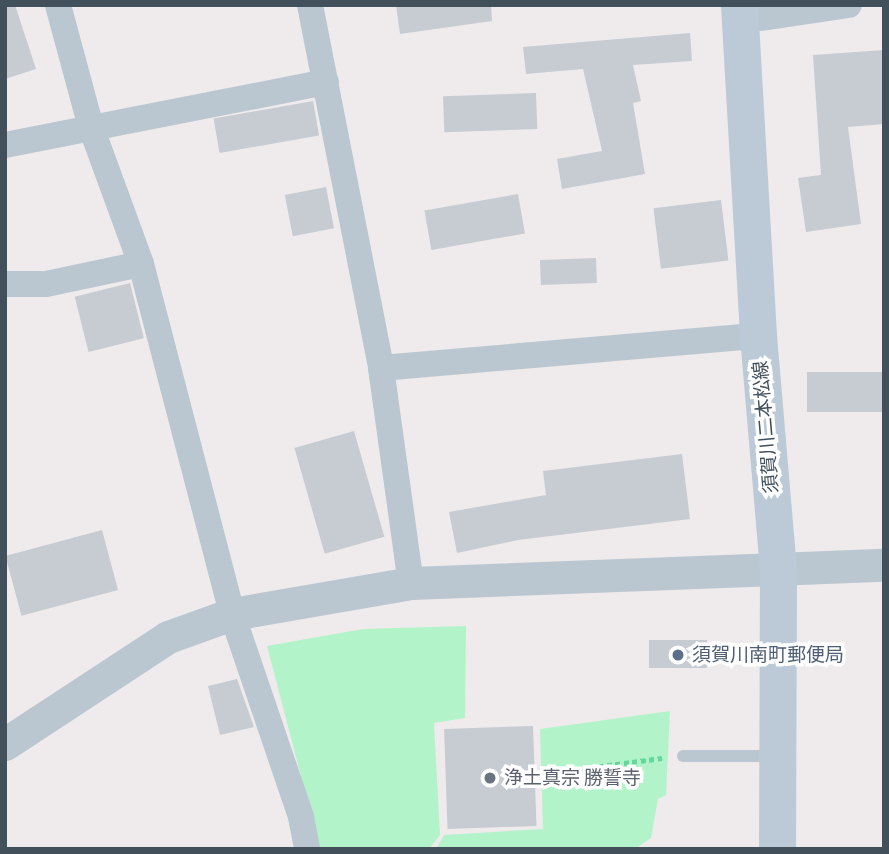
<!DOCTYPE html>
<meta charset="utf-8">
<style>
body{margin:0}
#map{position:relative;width:889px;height:854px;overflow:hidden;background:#efebec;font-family:"PT Sans Narrow","Noto Sans JP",sans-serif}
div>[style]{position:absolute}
.green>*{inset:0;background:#b3f3ca}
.building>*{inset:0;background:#c7cbd2;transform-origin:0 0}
.path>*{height:4.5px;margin-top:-2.25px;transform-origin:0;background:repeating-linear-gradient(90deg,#68d59b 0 5px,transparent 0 8.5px)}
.service>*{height:12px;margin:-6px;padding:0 6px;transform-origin:6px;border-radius:6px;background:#bac7d0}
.minor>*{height:26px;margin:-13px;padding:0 13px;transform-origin:13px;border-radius:13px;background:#bac7d0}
.tertiary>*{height:33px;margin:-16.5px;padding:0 16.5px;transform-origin:16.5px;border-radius:16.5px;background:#bac7d0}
.secondary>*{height:37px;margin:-18.5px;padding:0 18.5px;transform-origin:18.5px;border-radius:18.5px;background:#bccad8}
.dots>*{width:19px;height:19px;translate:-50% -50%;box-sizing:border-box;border:4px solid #fff;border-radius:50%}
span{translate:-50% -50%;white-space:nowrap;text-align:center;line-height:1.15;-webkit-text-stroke:7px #fff;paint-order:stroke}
.street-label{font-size:19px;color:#42505b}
.service-label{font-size:19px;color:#4e5e75}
.left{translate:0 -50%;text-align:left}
.worship-label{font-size:19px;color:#5b616d}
.frame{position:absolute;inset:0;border:7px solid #42505b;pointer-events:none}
</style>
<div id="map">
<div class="green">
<i style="clip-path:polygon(466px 626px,465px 718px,434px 723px,440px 835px,429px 849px,320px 849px,267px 646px,363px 629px)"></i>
<i style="clip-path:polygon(670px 711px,666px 795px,658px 799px,651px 838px,635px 849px,436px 849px,444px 835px,543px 829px,540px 729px)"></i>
</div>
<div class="building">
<i style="clip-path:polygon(5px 5px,15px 5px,36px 69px,5px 79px)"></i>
<i style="clip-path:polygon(396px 5px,491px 5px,492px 21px,400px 34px)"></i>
<i style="clip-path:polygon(690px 33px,692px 61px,633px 65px,641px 101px,633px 103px,645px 174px,562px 189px,557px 159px,602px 151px,583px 69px,526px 74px,523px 47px)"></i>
<i style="clip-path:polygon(884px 50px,884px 124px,848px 127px,861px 224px,806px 232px,798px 178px,821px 175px,813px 55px)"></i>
<i style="left:536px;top:93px;width:36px;height:93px;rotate:88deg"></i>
<i style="left:313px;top:101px;width:35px;height:101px;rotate:80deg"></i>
<i style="left:326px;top:187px;width:42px;height:42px;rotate:79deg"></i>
<i style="left:518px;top:194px;width:40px;height:95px;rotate:80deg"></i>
<i style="left:721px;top:200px;width:61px;height:68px;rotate:83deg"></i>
<i style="left:596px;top:258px;width:25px;height:56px;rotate:88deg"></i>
<i style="left:130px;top:283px;width:57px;height:57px;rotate:76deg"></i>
<i style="left:884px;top:372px;width:40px;height:77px;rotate:90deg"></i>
<i style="left:354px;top:431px;width:110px;height:62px;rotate:74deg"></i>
<i style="clip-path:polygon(682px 454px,690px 519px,518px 540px,457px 553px,449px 512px,546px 495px,543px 471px)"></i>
<i style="left:102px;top:530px;width:62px;height:100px;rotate:75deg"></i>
<i style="left:707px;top:640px;width:28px;height:58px;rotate:90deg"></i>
<i style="clip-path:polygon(237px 679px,254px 727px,220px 735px,208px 686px)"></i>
<i style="left:533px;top:726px;width:100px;height:89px;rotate:88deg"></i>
</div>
<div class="path">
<i style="left:548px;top:773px;width:115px;rotate:-7.5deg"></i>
</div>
<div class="service">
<i style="left:683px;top:756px;width:93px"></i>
</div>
<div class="minor">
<i style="left:58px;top:5px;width:126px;rotate:74.9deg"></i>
<i style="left:91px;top:127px;width:146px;rotate:69.9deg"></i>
<i style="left:141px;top:264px;width:362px;rotate:75.4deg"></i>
<i style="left:232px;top:614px;width:214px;rotate:71.2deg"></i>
<i style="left:301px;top:817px;width:33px;rotate:79deg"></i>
<i style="left:310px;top:5px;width:370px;rotate:78.9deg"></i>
<i style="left:381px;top:368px;width:217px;rotate:82.1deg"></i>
<i style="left:740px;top:21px;width:110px;rotate:-8.4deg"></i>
<i style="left:5px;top:145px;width:327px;rotate:-11.1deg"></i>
<i style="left:5px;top:284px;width:41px"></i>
<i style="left:46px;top:284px;width:97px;rotate:-11.9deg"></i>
<i style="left:381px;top:368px;width:378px;rotate:-4.9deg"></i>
</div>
<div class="tertiary">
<i style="left:5px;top:744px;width:195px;rotate:-33.3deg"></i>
<i style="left:168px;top:637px;width:68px;rotate:-19.8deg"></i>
<i style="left:232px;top:614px;width:182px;rotate:-9.8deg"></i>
<i style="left:411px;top:583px;width:473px;rotate:-2.2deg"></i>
</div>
<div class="secondary">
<i style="left:739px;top:5px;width:332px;rotate:86.7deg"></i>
<i style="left:758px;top:336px;width:235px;rotate:85.1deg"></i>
<i style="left:778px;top:570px;width:279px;rotate:90.2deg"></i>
</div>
<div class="dots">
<i style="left:678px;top:655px;background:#5c6f8a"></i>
<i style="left:490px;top:778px;background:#6b7280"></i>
</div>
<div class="street-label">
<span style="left:766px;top:427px;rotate:-95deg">須賀川二本松線</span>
</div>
<div class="service-label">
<span class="left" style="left:692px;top:655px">須賀川南町郵便局</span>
</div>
<div class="worship-label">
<span class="left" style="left:504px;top:778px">浄土真宗 勝誓寺</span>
</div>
<div class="frame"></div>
</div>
